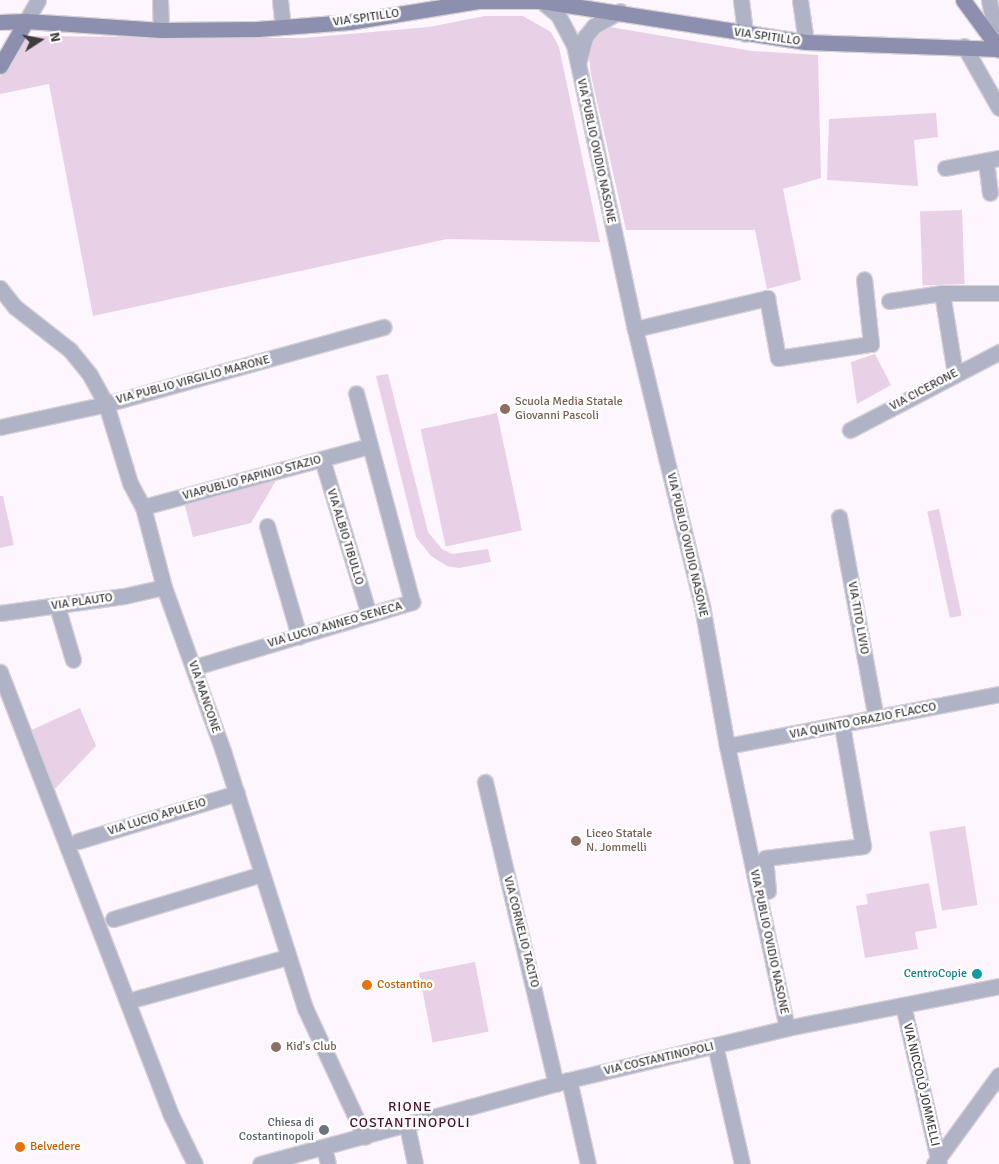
<!DOCTYPE html>
<meta charset="utf-8">
<style>
body{margin:0}
#map{position:relative;width:999px;height:1164px;overflow:hidden;background:#fef6fe;font-family:Signika,sans-serif}
div>[style]{position:absolute}
.green>*{inset:0;background:#e8d0e6;transform-origin:0 0}
.roads{filter:drop-shadow(1px 0 #d8d1d8) drop-shadow(-1px 0 #d8d1d8) drop-shadow(0 1px #d8d1d8) drop-shadow(0 -1px #d8d1d8)}
.street>*{height:15px;margin:-7.5px;padding:0 7.5px;transform-origin:7.5px;border-radius:7.5px;background:#b0b2c6}
.secondary>*{height:15px;margin:-7.5px;padding:0 7.5px;transform-origin:7.5px;border-radius:7.5px;background:#8c8fad}
.dots>*{width:14px;height:14px;translate:-50% -50%;box-sizing:border-box;border:2px solid #fff;border-radius:50%}
span{translate:-50% -50%;white-space:nowrap;text-align:center;line-height:1.15;-webkit-text-stroke:5px #fff;paint-order:stroke}
.street-label{font-size:12px;color:#3f3b3f}
.education-label{font-size:12px;color:#785e54}
.left{translate:0 -50%;text-align:left}
.culture-label{font-size:12px;color:#0d838f}
.right{translate:-100% -50%;text-align:right}
.food-label{font-size:12px;color:#c56008}
.worship-label{font-size:12px;color:#5b616d}
.neighbourhood-label{font-size:14px;color:#510f2e;letter-spacing:1px}
.north{position:absolute;left:15px;top:15px;width:50px;height:50px;-webkit-text-stroke:4px #fff;paint-order:stroke;rotate:79deg;font-size:14px;font-weight:700;line-height:20px;text-align:center;color:#3f3b3f}
.north::after{content:'';display:block;margin:auto;width:18px;height:22px;background:#3f3b3f;clip-path:polygon(50% 0,100% 100%,50% 72%,0 100%)}
</style>
<div id="map">
<div class="green">
<i style="clip-path:polygon(485px 16px,523px 16px,551px 32px,559px 47px,600px 242px,447px 239px,93px 316px,49px 84px,0 94px,0 77px,21px 36px,304px 38px,429px 27px)"></i>
<i style="clip-path:polygon(610px 27px,752px 51px,818px 55px,821px 178px,783px 189px,801px 280px,767px 289px,755px 230px,626px 230px,591px 75px,588px 48px,603px 30px)"></i>
<i style="clip-path:polygon(936px 113px,938px 137px,914px 140px,918px 186px,827px 180px,829px 119px)"></i>
<i style="left:962px;top:210px;width:74px;height:42px;rotate:88deg"></i>
<i style="clip-path:polygon(875px 354px,891px 385px,857px 404px,851px 362px)"></i>
<i style="clip-path:polygon(388px 374px,428px 532px,442px 549px,452px 554px,488px 549px,491px 562px,459px 568px,447px 566px,431px 556px,416px 537px,376px 376px)"></i>
<i style="left:497px;top:413px;width:120px;height:78px;rotate:78deg"></i>
<i style="clip-path:polygon(278px 477px,251px 523px,193px 537px,184px 502px)"></i>
<i style="clip-path:polygon(0 496px,3px 496px,14px 545px,0 548px)"></i>
<i style="left:939px;top:509px;width:109px;height:12px;rotate:78deg"></i>
<i style="clip-path:polygon(80px 708px,96px 746px,53px 791px,27px 732px)"></i>
<i style="left:965px;top:826px;width:80px;height:36px;rotate:81deg"></i>
<i style="clip-path:polygon(929px 883px,937px 928px,915px 932px,918px 949px,865px 958px,856px 906px,868px 904px,866px 894px)"></i>
<i style="left:475px;top:962px;width:71px;height:57px;rotate:79deg"></i>
</div>
<div class="roads">
<div class="street">
<i style="left:160px;top:0;width:30px;rotate:88deg"></i>
<i style="left:280px;top:0;width:27px;rotate:84deg"></i>
<i style="left:741px;top:0;width:34px;rotate:83deg"></i>
<i style="left:800px;top:0;width:42px;rotate:81.9deg"></i>
<i style="left:989px;top:0;width:51px;rotate:78.7deg"></i>
<i style="left:541px;top:1px;width:22px;rotate:39deg"></i>
<i style="left:558px;top:15px;width:34px;rotate:62deg"></i>
<i style="left:574px;top:45px;width:290px;rotate:77.9deg"></i>
<i style="left:635px;top:329px;width:285px;rotate:76.4deg"></i>
<i style="left:702px;top:606px;width:142px;rotate:79.9deg"></i>
<i style="left:727px;top:746px;width:288px;rotate:78deg"></i>
<i style="left:26px;top:21px;width:24px;rotate:-60deg"></i>
<i style="left:964px;top:46px;width:71px;rotate:60.6deg"></i>
<i style="left:579px;top:60px;width:24px;rotate:-75deg"></i>
<i style="left:585px;top:37px;width:14px;rotate:-51deg"></i>
<i style="left:594px;top:26px;width:30px;rotate:-30deg"></i>
<i style="left:986px;top:161px;width:32px;rotate:83deg"></i>
<i style="left:945px;top:168px;width:55px;rotate:-10.5deg"></i>
<i style="left:0;top:288px;width:24px;rotate:52deg"></i>
<i style="left:15px;top:307px;width:70px;rotate:38deg"></i>
<i style="left:70px;top:350px;width:32px;rotate:51deg"></i>
<i style="left:90px;top:375px;width:33px;rotate:61deg"></i>
<i style="left:106px;top:404px;width:83px;rotate:73.1deg"></i>
<i style="left:130px;top:483px;width:27px;rotate:62deg"></i>
<i style="left:143px;top:507px;width:83px;rotate:75.3deg"></i>
<i style="left:164px;top:587px;width:174px;rotate:70.2deg"></i>
<i style="left:223px;top:751px;width:270px;rotate:72.3deg"></i>
<i style="left:305px;top:1008px;width:142px;rotate:65.1deg"></i>
<i style="left:942px;top:293px;width:57px"></i>
<i style="left:889px;top:301px;width:54px;rotate:-8.6deg"></i>
<i style="left:942px;top:293px;width:81px;rotate:80.8deg"></i>
<i style="left:635px;top:329px;width:136px;rotate:-13.2deg"></i>
<i style="left:767px;top:298px;width:61px;rotate:79.6deg"></i>
<i style="left:778px;top:358px;width:94px;rotate:-8.6deg"></i>
<i style="left:871px;top:344px;width:65px;rotate:-96.1deg"></i>
<i style="left:0;top:427px;width:108px;rotate:-12.2deg"></i>
<i style="left:106px;top:404px;width:288px;rotate:-15.5deg"></i>
<i style="left:850px;top:430px;width:168px;rotate:-27.6deg"></i>
<i style="left:322px;top:459px;width:163px;rotate:73.2deg"></i>
<i style="left:143px;top:507px;width:226px;rotate:-15.1deg"></i>
<i style="left:839px;top:517px;width:204px;rotate:79.6deg"></i>
<i style="left:267px;top:526px;width:115px;rotate:73.8deg"></i>
<i style="left:57px;top:606px;width:56px;rotate:73.5deg"></i>
<i style="left:0;top:613px;width:125px;rotate:-7.8deg"></i>
<i style="left:124px;top:596px;width:41px;rotate:-12.7deg"></i>
<i style="left:195px;top:667px;width:227px;rotate:-16.7deg"></i>
<i style="left:412px;top:602px;width:216px;rotate:-105deg"></i>
<i style="left:0;top:672px;width:473px;rotate:68.9deg"></i>
<i style="left:170px;top:1113px;width:57px;rotate:63.9deg"></i>
<i style="left:727px;top:746px;width:277px;rotate:-10.8deg"></i>
<i style="left:485px;top:782px;width:310px;rotate:76.8deg"></i>
<i style="left:78px;top:841px;width:166px;rotate:-16.8deg"></i>
<i style="left:768px;top:891px;width:33px;rotate:-95deg"></i>
<i style="left:765px;top:858px;width:99px;rotate:-7deg"></i>
<i style="left:863px;top:846px;width:122px;rotate:-99.9deg"></i>
<i style="left:113px;top:919px;width:156px;rotate:-16.8deg"></i>
<i style="left:135px;top:999px;width:159px;rotate:-15.4deg"></i>
<i style="left:903px;top:1005px;width:163px;rotate:77.2deg"></i>
<i style="left:715px;top:1045px;width:122px;rotate:77.2deg"></i>
<i style="left:569px;top:1080px;width:86px;rotate:77.3deg"></i>
<i style="left:407px;top:1126px;width:39px;rotate:78deg"></i>
<i style="left:324px;top:1147px;width:17px;rotate:77deg"></i>
<i style="left:260px;top:1164px;width:320px;rotate:-15.2deg"></i>
<i style="left:569px;top:1080px;width:224px;rotate:-13.4deg"></i>
<i style="left:787px;top:1028px;width:216px;rotate:-11.2deg"></i>
<i style="left:934px;top:1164px;width:110px;rotate:-53.9deg"></i>
</div>
<div class="secondary">
<i style="left:963px;top:0;width:61px;rotate:53.7deg"></i>
<i style="left:0;top:22px;width:26px;rotate:-2deg"></i>
<i style="left:26px;top:21px;width:135px;rotate:3.8deg"></i>
<i style="left:161px;top:30px;width:96px;rotate:-0.6deg"></i>
<i style="left:257px;top:29px;width:92px;rotate:-4.4deg"></i>
<i style="left:349px;top:22px;width:132px;rotate:-9.2deg"></i>
<i style="left:479px;top:1px;width:62px"></i>
<i style="left:541px;top:1px;width:268px;rotate:8.8deg"></i>
<i style="left:806px;top:42px;width:193px;rotate:2.1deg"></i>
<i style="left:0;top:66px;width:52px;rotate:-60deg"></i>
</div>
</div>
<div class="dots">
<i style="left:505px;top:409px;background:#8d6e63"></i>
<i style="left:576px;top:841px;background:#8d6e63"></i>
<i style="left:977px;top:974px;background:#0f9aa8"></i>
<i style="left:367px;top:985px;background:#e8710a"></i>
<i style="left:276px;top:1047px;background:#8d6e63"></i>
<i style="left:324px;top:1130px;background:#6b7280"></i>
<i style="left:20px;top:1147px;background:#e8710a"></i>
</div>
<div class="street-label">
<span style="left:366px;top:18px;rotate:-8deg">VIA SPITILLO</span>
<span style="left:767px;top:37px;rotate:8deg">VIA SPITILLO</span>
<span style="left:596px;top:151px;rotate:78deg">VIA PUBLIO OVIDIO NASONE</span>
<span style="left:193px;top:380px;rotate:-15deg">VIA PUBLIO VIRGILIO MARONE</span>
<span style="left:924px;top:390px;rotate:-28deg">VIA CICERONE</span>
<span style="left:252px;top:478px;rotate:-15deg">VIAPUBLIO PAPINIO STAZIO</span>
<span style="left:345px;top:537px;rotate:73deg">VIA ALBIO TIBULLO</span>
<span style="left:687px;top:545px;rotate:77deg">VIA PUBLIO OVIDIO NASONE</span>
<span style="left:82px;top:602px;rotate:-8deg">VIA PLAUTO</span>
<span style="left:858px;top:618px;rotate:80deg">VIA TITO LIVIO</span>
<span style="left:335px;top:625px;rotate:-16deg">VIA LUCIO ANNEO SENECA</span>
<span style="left:204px;top:697px;rotate:71deg">VIA MANCONE</span>
<span style="left:863px;top:721px;rotate:-11deg">VIA QUINTO ORAZIO FLACCO</span>
<span style="left:157px;top:817px;rotate:-17deg">VIA LUCIO APULEIO</span>
<span style="left:521px;top:932px;rotate:76deg">VIA CORNELIO TACITO</span>
<span style="left:769px;top:942px;rotate:78deg">VIA PUBLIO OVIDIO NASONE</span>
<span style="left:659px;top:1059px;rotate:-13deg">VIA COSTANTINOPOLI</span>
<span style="left:921px;top:1085px;rotate:77deg">VIA NICCOLÒ JOMMELLI</span>
</div>
<div class="education-label">
<span class="left" style="left:515px;top:409px">Scuola Media Statale<br>Giovanni Pascoli</span>
<span class="left" style="left:586px;top:841px">Liceo Statale<br>N. Jommelli</span>
<span class="left" style="left:286px;top:1047px">Kid's Club</span>
</div>
<div class="culture-label">
<span class="right" style="left:967px;top:974px">CentroCopie</span>
</div>
<div class="food-label">
<span class="left" style="left:377px;top:985px">Costantino</span>
<span class="left" style="left:30px;top:1147px">Belvedere</span>
</div>
<div class="worship-label">
<span class="right" style="left:314px;top:1130px">Chiesa di<br>Costantinopoli</span>
</div>
<div class="neighbourhood-label">
<span style="left:410px;top:1115px">RIONE<br>COSTANTINOPOLI</span>
</div>
<div class="north">N</div>
</div>
